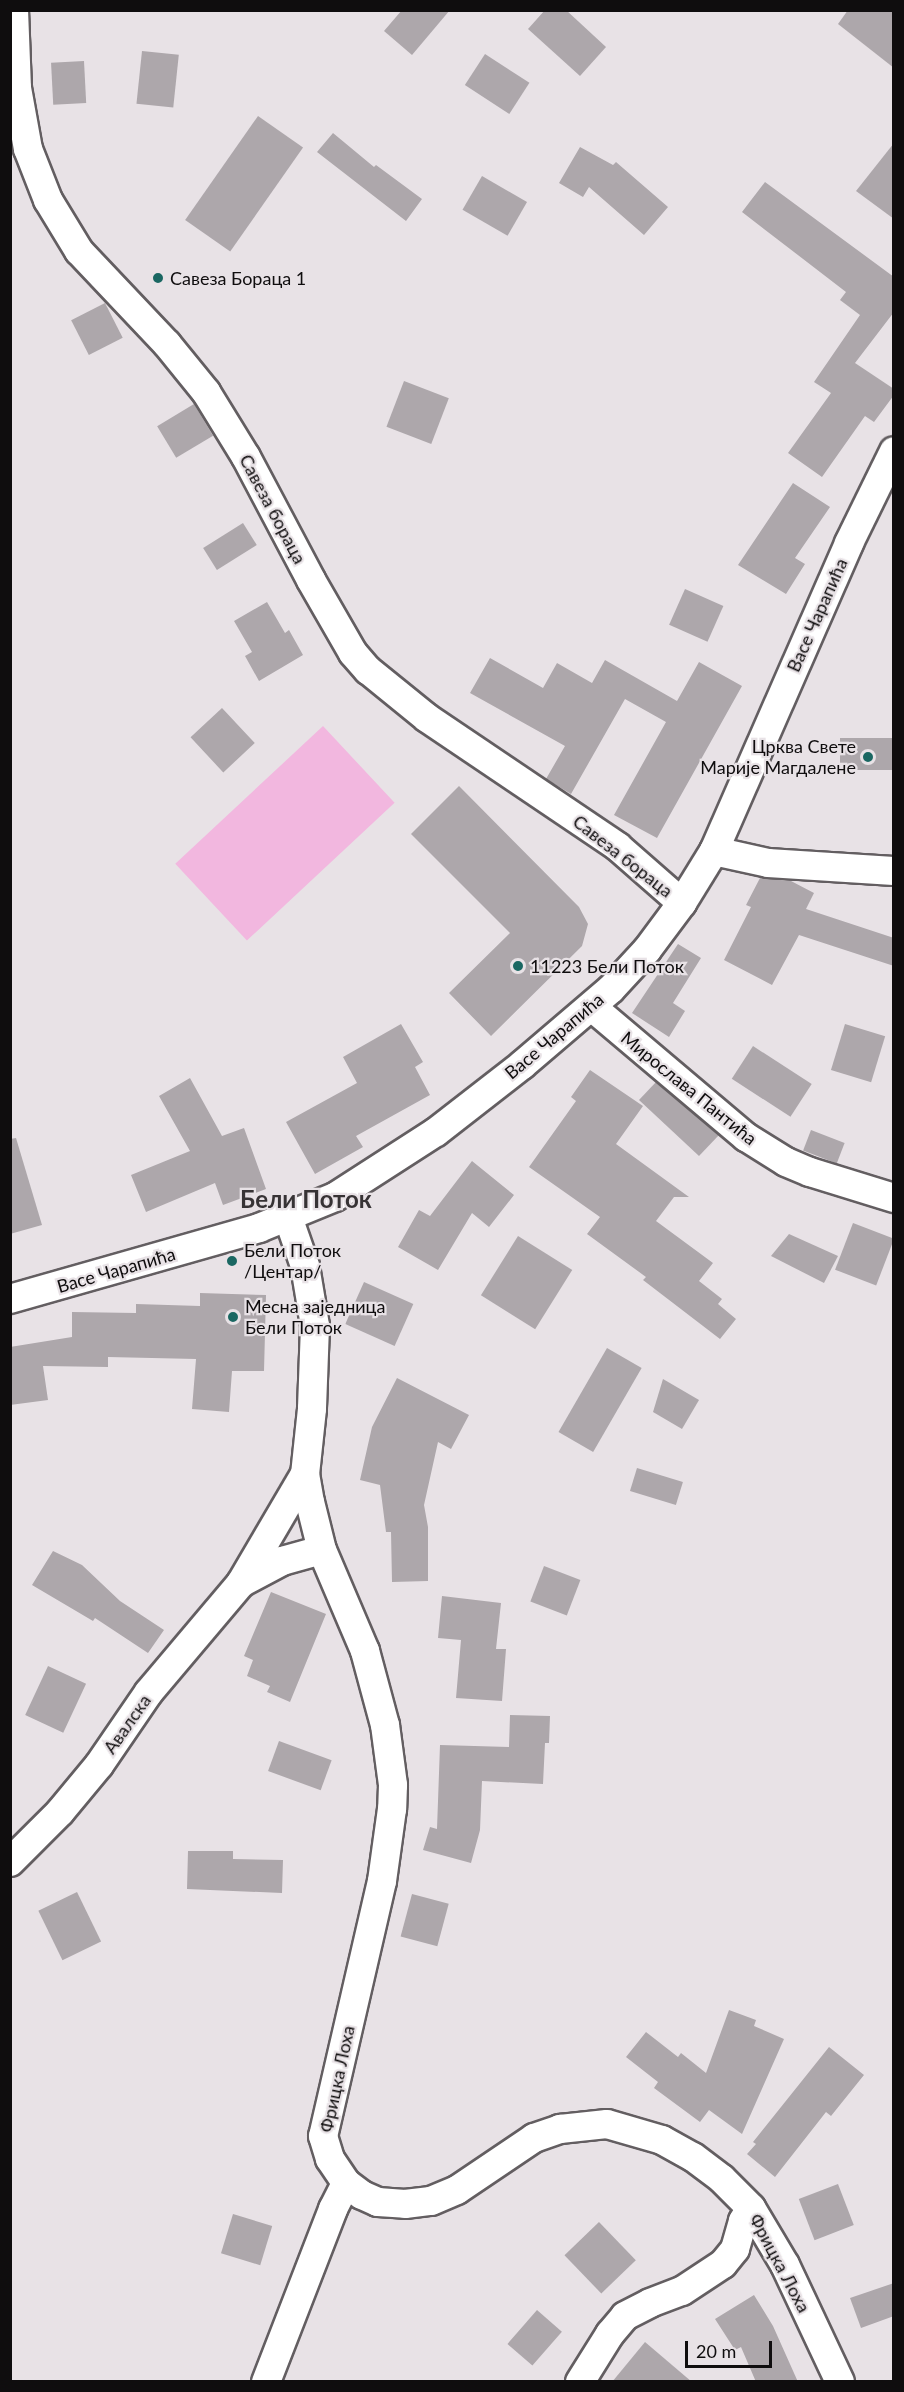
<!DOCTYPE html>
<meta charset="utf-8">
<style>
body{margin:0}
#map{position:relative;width:904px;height:2392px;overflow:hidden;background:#e8e2e6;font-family:Lato,sans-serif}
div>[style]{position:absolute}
.green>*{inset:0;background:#f2b7df;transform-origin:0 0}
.building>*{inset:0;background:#ada7ab;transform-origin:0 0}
.roads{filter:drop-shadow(2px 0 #635e61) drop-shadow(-2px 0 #635e61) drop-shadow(0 2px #635e61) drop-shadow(0 -2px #635e61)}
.minor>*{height:28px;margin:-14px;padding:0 14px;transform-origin:14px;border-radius:14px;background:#fff}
.dots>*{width:16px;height:16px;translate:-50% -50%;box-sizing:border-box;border:3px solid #e8e2e6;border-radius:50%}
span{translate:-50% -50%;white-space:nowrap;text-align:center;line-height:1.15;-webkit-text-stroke:4.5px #e8e2e6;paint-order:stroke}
.poi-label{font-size:18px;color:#0f0d0e}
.left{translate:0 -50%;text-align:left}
.right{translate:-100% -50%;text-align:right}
.street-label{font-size:18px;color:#0f0d0e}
.district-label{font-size:24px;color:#373335;font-weight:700}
.frame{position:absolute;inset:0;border:12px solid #0f0d0e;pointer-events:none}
.scale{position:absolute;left:685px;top:2341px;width:87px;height:27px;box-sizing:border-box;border:3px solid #0f0d0e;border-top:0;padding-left:8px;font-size:18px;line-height:21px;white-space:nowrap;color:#0f0d0e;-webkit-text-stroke:4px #e8e2e6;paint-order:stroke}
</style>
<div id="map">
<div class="green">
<i style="left:323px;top:726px;width:105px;height:202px;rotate:47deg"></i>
</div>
<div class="building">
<i style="clip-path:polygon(402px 10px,450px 10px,412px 55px,384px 31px)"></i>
<i style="clip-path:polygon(545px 10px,566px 10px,606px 47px,580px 76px,528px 29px)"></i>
<i style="clip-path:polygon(848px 10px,894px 10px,894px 68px,838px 24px)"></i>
<i style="left:142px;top:51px;width:37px;height:53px;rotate:6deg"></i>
<i style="left:485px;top:54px;width:53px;height:37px;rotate:33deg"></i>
<i style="left:84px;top:61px;width:42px;height:33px;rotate:87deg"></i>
<i style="left:258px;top:116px;width:55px;height:127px;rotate:35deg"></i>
<i style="clip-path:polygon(333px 133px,374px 167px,376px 165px,422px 199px,406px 221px,317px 152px)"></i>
<i style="clip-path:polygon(894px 143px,894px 219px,856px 191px)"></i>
<i style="clip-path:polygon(580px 147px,613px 165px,616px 162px,668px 207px,644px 235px,589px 187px,583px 197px,559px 183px)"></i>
<i style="left:482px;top:176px;width:52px;height:39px;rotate:30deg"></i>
<i style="clip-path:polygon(765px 182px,894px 277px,894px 312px,855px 363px,894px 389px,894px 395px,874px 422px,865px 416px,822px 477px,788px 453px,831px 393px,814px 382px,860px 315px,840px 300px,846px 292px,742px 212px)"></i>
<i style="left:105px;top:303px;width:39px;height:38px;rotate:63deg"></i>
<i style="left:404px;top:381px;width:48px;height:49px;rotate:21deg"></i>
<i style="left:194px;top:404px;width:37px;height:43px;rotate:59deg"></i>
<i style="clip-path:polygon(793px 483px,830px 507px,795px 558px,805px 564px,786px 594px,738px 565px)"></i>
<i style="left:243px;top:523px;width:26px;height:47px;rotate:58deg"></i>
<i style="left:685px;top:589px;width:42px;height:39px;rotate:24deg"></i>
<i style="clip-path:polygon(267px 602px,285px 633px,289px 630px,303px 655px,259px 681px,245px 656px,252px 652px,234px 621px)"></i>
<i style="clip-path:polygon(490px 658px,543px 688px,557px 663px,592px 683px,605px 660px,677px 701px,699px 662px,742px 686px,657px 838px,614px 815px,666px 722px,625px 699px,571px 794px,546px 779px,565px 746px,470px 693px)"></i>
<i style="left:222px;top:708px;width:48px;height:43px;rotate:47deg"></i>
<i style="left:894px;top:738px;width:32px;height:54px;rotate:90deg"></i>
<i style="clip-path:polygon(459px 786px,579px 907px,588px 924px,582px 946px,491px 1036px,449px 993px,510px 933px,411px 834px)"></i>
<i style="clip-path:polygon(760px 878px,791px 881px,814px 893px,806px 909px,894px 938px,894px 966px,799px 935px,772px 985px,724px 960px,751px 907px,746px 905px)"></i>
<i style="clip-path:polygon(678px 944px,701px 958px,673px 1003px,685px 1011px,669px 1037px,632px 1013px)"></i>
<i style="clip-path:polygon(401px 1024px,423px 1062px,415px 1067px,430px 1095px,356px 1136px,363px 1147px,315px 1174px,286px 1122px,357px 1083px,343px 1057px)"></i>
<i style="left:845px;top:1024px;width:42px;height:48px;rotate:17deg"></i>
<i style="left:753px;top:1046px;width:70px;height:39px;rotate:33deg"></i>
<i style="clip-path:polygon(590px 1070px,643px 1106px,616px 1144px,689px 1197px,674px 1197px,656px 1221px,713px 1263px,699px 1281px,722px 1299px,718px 1304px,736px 1319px,720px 1339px,643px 1280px,646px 1277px,587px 1234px,600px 1217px,529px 1167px,576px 1101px,571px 1097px)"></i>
<i style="clip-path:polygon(190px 1078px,222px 1136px,244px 1128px,266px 1189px,223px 1205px,215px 1183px,146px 1212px,131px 1175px,190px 1151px,159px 1096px)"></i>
<i style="clip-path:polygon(656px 1082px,719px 1135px,699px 1156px,639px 1100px)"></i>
<i style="left:811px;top:1130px;width:36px;height:22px;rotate:21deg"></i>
<i style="clip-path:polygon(16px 1138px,42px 1225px,10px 1234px,10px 1139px)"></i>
<i style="clip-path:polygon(472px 1161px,514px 1195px,489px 1227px,472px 1213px,438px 1270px,398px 1247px,419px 1210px,430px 1216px)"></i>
<i style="left:853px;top:1223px;width:44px;height:50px;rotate:21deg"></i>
<i style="clip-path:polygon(789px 1234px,838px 1256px,824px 1283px,771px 1256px)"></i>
<i style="left:518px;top:1236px;width:64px;height:70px;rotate:32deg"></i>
<i style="left:364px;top:1282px;width:54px;height:46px;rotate:24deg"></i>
<i style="clip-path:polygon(200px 1293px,266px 1295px,264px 1371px,232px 1371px,229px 1412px,192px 1409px,196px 1359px,108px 1357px,108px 1367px,43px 1366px,48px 1400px,10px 1405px,10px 1347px,72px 1337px,72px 1312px,136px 1313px,136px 1304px,200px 1306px)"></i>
<i style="left:607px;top:1348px;width:40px;height:97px;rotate:30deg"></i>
<i style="clip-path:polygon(397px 1378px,469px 1415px,451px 1449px,438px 1442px,424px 1505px,428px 1527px,428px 1581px,392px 1582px,391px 1532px,386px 1532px,380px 1485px,360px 1480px,372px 1427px)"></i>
<i style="clip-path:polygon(663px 1379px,699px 1400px,682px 1429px,653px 1412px)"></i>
<i style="left:637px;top:1468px;width:48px;height:24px;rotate:17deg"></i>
<i style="clip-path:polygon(53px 1551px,82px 1565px,120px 1601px,164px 1630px,148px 1653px,95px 1618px,93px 1621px,32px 1585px)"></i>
<i style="left:544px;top:1566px;width:39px;height:38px;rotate:21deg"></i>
<i style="clip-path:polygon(271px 1592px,326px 1614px,290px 1702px,267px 1692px,270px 1686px,247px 1676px,253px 1660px,244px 1656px)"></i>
<i style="clip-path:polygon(442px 1596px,501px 1603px,496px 1649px,506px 1649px,502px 1701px,456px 1698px,461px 1640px,438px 1638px)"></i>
<i style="left:48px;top:1666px;width:42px;height:54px;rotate:25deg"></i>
<i style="clip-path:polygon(510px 1715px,550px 1716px,549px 1743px,545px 1743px,543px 1784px,482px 1781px,480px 1830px,471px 1863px,423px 1850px,430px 1827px,437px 1829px,440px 1745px,509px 1747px)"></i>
<i style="left:279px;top:1741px;width:56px;height:32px;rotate:20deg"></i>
<i style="clip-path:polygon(188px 1851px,233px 1851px,233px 1859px,283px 1860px,282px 1893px,187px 1889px)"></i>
<i style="left:77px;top:1892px;width:55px;height:43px;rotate:64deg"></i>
<i style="left:412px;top:1894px;width:38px;height:44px;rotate:15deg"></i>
<i style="clip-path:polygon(729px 2010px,756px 2020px,754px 2026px,784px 2039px,742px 2134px,709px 2110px,700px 2122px,654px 2088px,658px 2082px,626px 2057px,646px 2032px,678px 2057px,681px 2053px,706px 2073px)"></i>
<i style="clip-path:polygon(829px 2047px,864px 2075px,831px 2116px,826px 2112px,775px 2177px,747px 2154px,756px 2144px,753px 2142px)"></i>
<i style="left:838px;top:2184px;width:44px;height:42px;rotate:69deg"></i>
<i style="left:233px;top:2214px;width:41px;height:41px;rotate:17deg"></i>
<i style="left:599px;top:2222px;width:53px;height:48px;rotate:46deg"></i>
<i style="clip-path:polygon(894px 2283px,894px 2316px,861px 2328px,850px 2298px)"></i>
<i style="clip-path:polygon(754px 2295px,773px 2326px,798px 2382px,756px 2382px,741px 2347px,735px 2350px,715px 2319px)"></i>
<i style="left:537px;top:2310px;width:33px;height:45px;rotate:41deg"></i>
<i style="clip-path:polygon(645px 2342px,692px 2382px,612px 2382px)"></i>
</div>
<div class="roads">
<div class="minor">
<i style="left:14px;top:10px;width:78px;rotate:87.8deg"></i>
<i style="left:17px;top:88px;width:62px;rotate:79.8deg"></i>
<i style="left:28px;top:149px;width:55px;rotate:68.6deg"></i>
<i style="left:48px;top:200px;width:60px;rotate:58.7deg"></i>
<i style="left:79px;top:251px;width:128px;rotate:46.6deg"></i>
<i style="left:167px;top:344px;width:62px;rotate:50.9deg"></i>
<i style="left:206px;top:392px;width:76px;rotate:58.4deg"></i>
<i style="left:246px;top:457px;width:139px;rotate:62.1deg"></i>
<i style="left:311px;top:580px;width:84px;rotate:60.1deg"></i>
<i style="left:353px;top:653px;width:23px;rotate:49deg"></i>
<i style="left:368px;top:670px;width:76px;rotate:39.1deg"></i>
<i style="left:427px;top:718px;width:230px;rotate:34deg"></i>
<i style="left:618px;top:847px;width:85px;rotate:41.2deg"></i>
<i style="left:714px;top:851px;width:55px;rotate:12.5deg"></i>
<i style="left:768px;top:863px;width:126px;rotate:3.6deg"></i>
<i style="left:592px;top:1007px;width:202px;rotate:40.2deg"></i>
<i style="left:746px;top:1137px;width:47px;rotate:32deg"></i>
<i style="left:786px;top:1162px;width:26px;rotate:23deg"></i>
<i style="left:810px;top:1172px;width:88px;rotate:17.2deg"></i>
<i style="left:288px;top:1217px;width:52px;rotate:70.9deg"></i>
<i style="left:305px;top:1266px;width:61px;rotate:80.5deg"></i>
<i style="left:315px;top:1326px;width:83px;rotate:92.1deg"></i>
<i style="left:312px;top:1409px;width:65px;rotate:96.1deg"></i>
<i style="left:305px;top:1474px;width:28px;rotate:80deg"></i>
<i style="left:310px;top:1502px;width:49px;rotate:76deg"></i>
<i style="left:322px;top:1550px;width:110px;rotate:66.9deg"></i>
<i style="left:365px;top:1651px;width:77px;rotate:74.9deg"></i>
<i style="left:385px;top:1725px;width:61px;rotate:82.4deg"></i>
<i style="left:393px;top:1785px;width:24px;rotate:92deg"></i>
<i style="left:392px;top:1809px;width:73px;rotate:97.9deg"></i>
<i style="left:382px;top:1881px;width:262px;rotate:103deg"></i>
<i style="left:323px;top:2136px;width:24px;rotate:73deg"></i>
<i style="left:330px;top:2159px;width:29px;rotate:56deg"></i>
<i style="left:346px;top:2183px;width:20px;rotate:37deg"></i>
<i style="left:362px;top:2195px;width:17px;rotate:24deg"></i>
<i style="left:378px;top:2202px;width:27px;rotate:4deg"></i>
<i style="left:405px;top:2204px;width:26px;rotate:-7deg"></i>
<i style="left:431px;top:2201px;width:28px;rotate:-23deg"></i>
<i style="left:457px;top:2190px;width:93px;rotate:-34deg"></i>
<i style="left:534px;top:2138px;width:28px;rotate:-19deg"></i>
<i style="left:560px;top:2129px;width:47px;rotate:-6.1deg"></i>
<i style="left:607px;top:2124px;width:57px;rotate:16.2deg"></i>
<i style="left:662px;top:2140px;width:35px;rotate:29deg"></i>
<i style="left:693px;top:2157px;width:36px;rotate:37deg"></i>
<i style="left:722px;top:2179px;width:41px;rotate:45deg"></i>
<i style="left:751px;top:2208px;width:66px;rotate:59.2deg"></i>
<i style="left:785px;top:2265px;width:129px;rotate:64.8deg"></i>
<i style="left:10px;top:1299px;width:259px;rotate:-15.9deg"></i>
<i style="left:259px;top:1228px;width:82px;rotate:-22.2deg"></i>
<i style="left:335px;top:1197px;width:120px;rotate:-32.8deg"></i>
<i style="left:436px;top:1132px;width:109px;rotate:-37.9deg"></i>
<i style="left:522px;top:1065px;width:117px;rotate:-40.5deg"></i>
<i style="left:611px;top:989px;width:53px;rotate:-47.3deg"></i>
<i style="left:647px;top:950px;width:59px;rotate:-53.3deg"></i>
<i style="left:682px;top:903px;width:61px;rotate:-58.4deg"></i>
<i style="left:714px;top:851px;width:336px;rotate:-66.3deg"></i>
<i style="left:849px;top:543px;width:102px;rotate:-63.9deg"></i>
<i style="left:241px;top:1583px;width:47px;rotate:-28.2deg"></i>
<i style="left:282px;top:1561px;width:41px;rotate:-15.4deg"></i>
<i style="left:10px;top:1862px;width:71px;rotate:-45deg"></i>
<i style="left:60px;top:1812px;width:61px;rotate:-50.3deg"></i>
<i style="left:99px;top:1765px;width:88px;rotate:-55.6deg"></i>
<i style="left:149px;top:1692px;width:143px;rotate:-49.8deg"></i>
<i style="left:241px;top:1583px;width:126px;rotate:-59.6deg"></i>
<i style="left:266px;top:2382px;width:186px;rotate:-68.8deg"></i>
<i style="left:333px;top:2209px;width:29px;rotate:-63deg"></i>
<i style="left:580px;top:2382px;width:57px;rotate:-58deg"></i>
<i style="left:610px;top:2334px;width:23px;rotate:-50deg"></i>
<i style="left:625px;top:2316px;width:28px;rotate:-27deg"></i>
<i style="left:650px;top:2303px;width:34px;rotate:-21deg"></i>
<i style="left:682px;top:2291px;width:49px;rotate:-33.4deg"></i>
<i style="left:723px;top:2264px;width:19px;rotate:-51deg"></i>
<i style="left:735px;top:2249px;width:29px;rotate:-74deg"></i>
<i style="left:743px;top:2221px;width:15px;rotate:-58deg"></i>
</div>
</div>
<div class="dots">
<i style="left:158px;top:278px;background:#1a6762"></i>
<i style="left:868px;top:757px;background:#1a6762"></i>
<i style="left:518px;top:966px;background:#1a6762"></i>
<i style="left:232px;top:1261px;background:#1a6762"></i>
<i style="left:233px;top:1317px;background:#1a6762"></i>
</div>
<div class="poi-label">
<span class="left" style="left:170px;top:278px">Савеза Бораца 1</span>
<span class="right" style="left:856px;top:757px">Црква Свете<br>Марије Магдалене</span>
<span class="left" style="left:530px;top:966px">11223 Бели Поток</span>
<span class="left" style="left:244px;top:1261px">Бели Поток<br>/Центар/</span>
<span class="left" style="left:245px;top:1317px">Месна заједница<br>Бели Поток</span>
</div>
<div class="street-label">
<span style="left:273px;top:509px;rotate:62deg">Савеза бораца</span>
<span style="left:817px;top:615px;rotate:-66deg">Васе Чарапића</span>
<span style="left:623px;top:856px;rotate:38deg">Савеза бораца</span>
<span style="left:554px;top:1036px;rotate:-40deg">Васе Чарапића</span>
<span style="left:689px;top:1088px;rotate:39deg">Мирослава Пантића</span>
<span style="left:116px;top:1270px;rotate:-16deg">Васе Чарапића</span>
<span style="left:127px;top:1724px;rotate:-55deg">Авалска</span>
<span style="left:337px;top:2079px;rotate:-78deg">Фрицка Лоха</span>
<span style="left:780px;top:2263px;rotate:62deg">Фрицка Лоха</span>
</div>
<div class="district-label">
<span style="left:306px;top:1199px">Бели Поток</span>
</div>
<div class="frame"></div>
<div class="scale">20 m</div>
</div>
